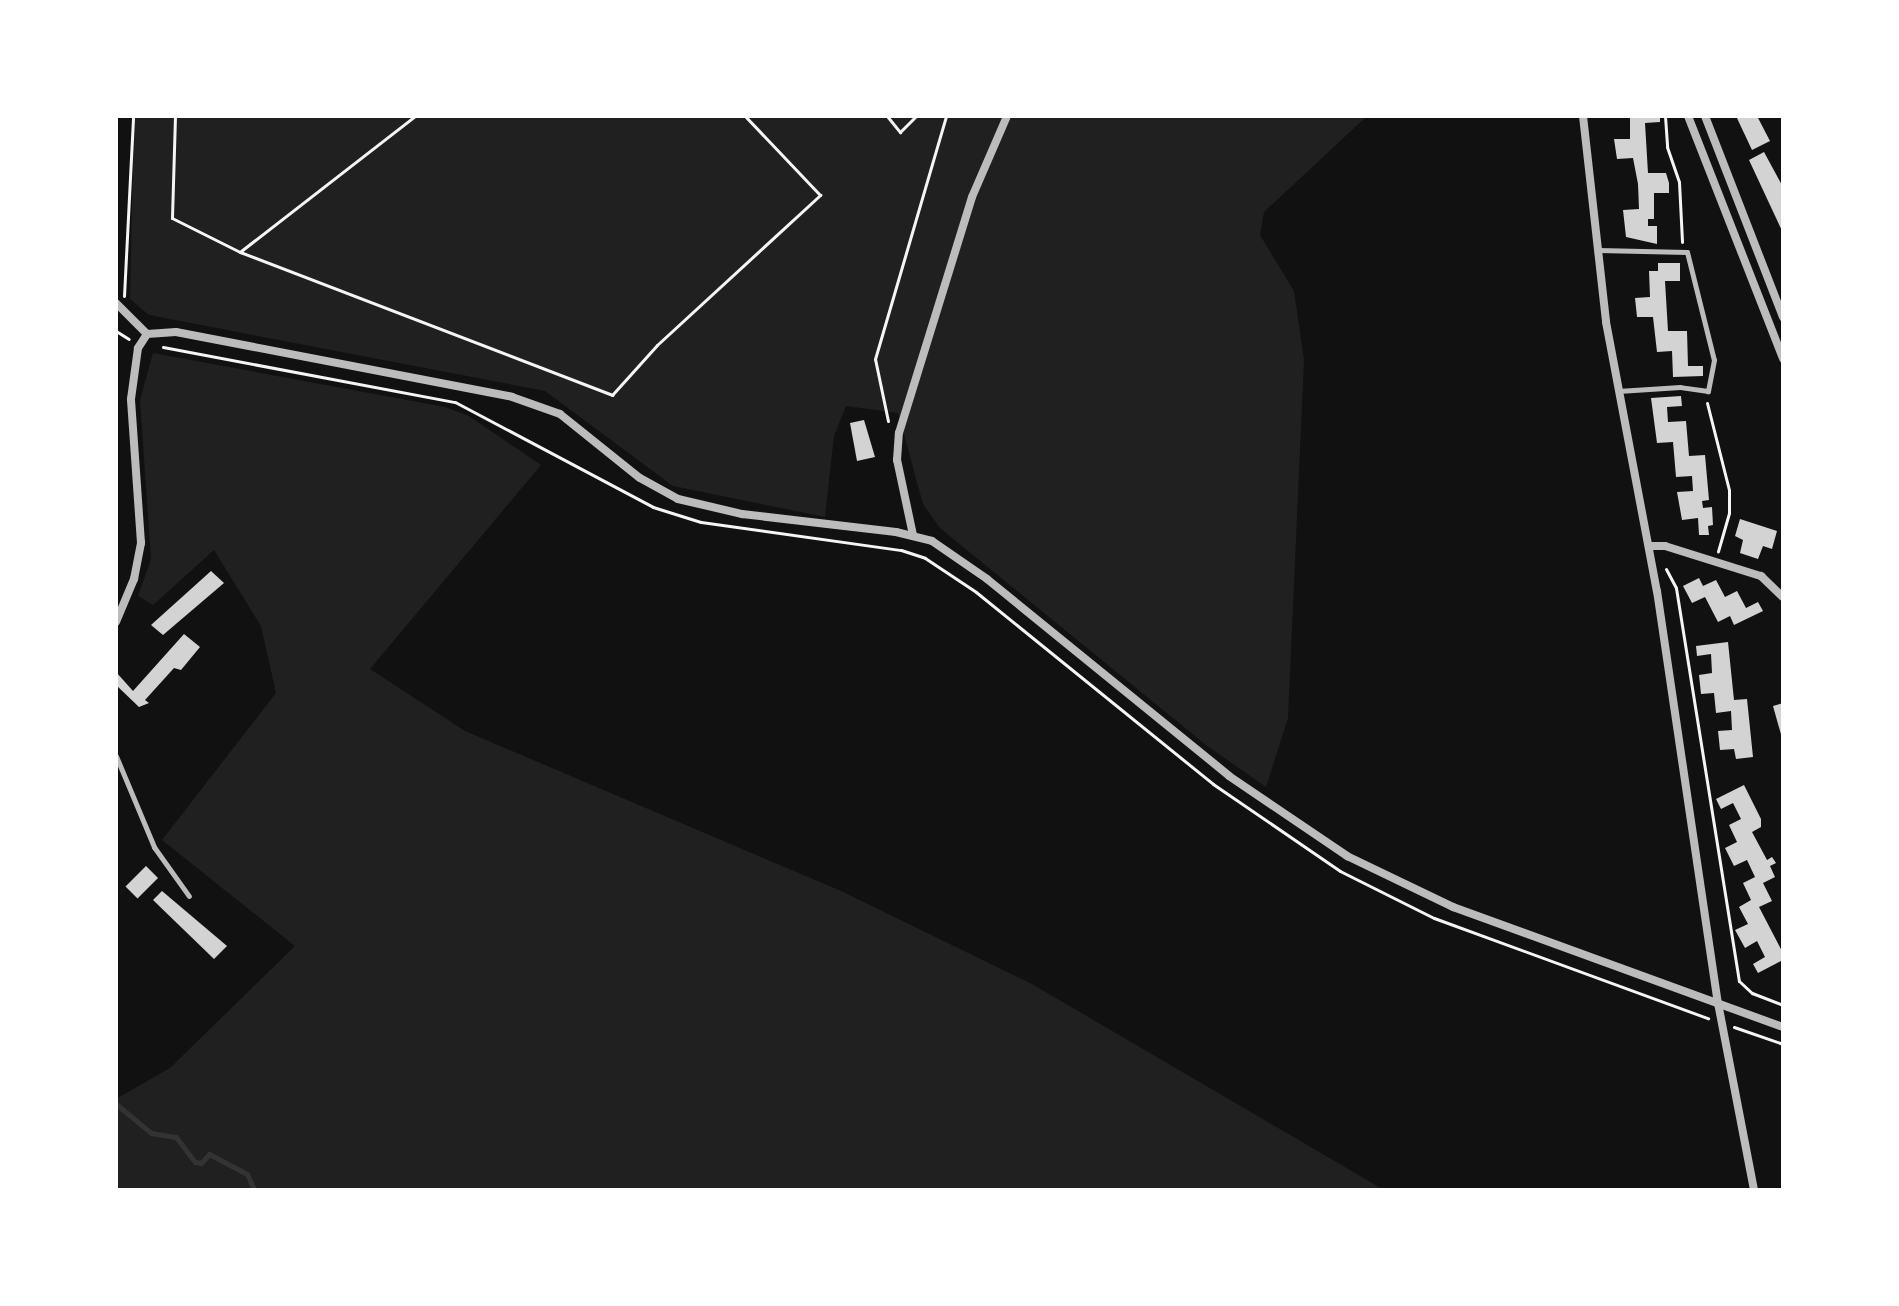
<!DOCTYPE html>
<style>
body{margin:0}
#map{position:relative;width:1899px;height:1306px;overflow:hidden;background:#111;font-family:"Roboto Condensed",sans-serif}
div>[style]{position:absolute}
.green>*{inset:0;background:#202020}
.stream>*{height:5px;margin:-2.5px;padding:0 2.5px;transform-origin:2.5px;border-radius:2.5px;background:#333}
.building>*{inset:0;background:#d3d3d3;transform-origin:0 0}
.path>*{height:3px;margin:-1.5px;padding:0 1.5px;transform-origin:1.5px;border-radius:1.5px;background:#f5f5f5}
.service>*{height:5px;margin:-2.5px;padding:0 2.5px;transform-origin:2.5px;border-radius:2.5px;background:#bcbcbc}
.minor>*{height:8px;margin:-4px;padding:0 4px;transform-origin:4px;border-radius:4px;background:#bcbcbc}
span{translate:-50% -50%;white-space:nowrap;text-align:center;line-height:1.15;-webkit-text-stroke:8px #fff;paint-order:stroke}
.frame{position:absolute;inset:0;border:118px solid #fff;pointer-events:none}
</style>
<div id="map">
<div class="green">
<i style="clip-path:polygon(134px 116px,1367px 116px,1264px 212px,1260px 235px,1294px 291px,1304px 360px,1288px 718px,1266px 787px,1206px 745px,940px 528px,923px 504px,898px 413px,846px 406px,834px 436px,825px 517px,673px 486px,545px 391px,149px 315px,130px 299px)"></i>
<i style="clip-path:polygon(153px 353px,445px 407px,469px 416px,541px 465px,370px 669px,465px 731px,841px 891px,1032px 984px,1384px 1190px,116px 1190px,116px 1099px,170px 1068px,295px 946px,162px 840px,276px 693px,261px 626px,214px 550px,153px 605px,138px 596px,151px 559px,140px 400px)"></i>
</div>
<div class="stream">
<i style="left:116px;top:1104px;width:45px;rotate:39.6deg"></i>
<i style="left:151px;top:1133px;width:25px;rotate:9deg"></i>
<i style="left:176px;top:1137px;width:31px;rotate:53deg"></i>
<i style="left:195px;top:1162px;width:6px;rotate:9deg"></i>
<i style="left:201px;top:1163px;width:12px;rotate:-48deg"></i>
<i style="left:209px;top:1154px;width:43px;rotate:27.8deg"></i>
<i style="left:247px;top:1174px;width:17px;rotate:66deg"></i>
</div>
<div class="building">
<i style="clip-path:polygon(1630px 116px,1660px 116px,1660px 122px,1645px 123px,1648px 173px,1666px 173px,1669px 183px,1669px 193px,1654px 193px,1654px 219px,1648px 219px,1648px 226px,1657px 226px,1657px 244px,1626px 237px,1623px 210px,1639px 209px,1638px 184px,1633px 158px,1617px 159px,1614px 139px,1630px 139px)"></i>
<i style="clip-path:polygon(1736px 116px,1757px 116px,1770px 141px,1752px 150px)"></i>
<i style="clip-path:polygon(1764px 152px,1783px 187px,1783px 233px,1749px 160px)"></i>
<i style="clip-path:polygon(1658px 263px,1680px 263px,1680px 281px,1665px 281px,1668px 331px,1687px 331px,1688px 366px,1703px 366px,1703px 376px,1673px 377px,1672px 351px,1657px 352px,1653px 317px,1637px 317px,1635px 298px,1650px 297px,1649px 271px,1658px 271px)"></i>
<i style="clip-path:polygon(1681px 396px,1682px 406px,1667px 407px,1668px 422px,1686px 421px,1689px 456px,1705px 455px,1709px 500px,1702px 501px,1703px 508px,1712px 507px,1713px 525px,1708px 526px,1709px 535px,1699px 535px,1698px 518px,1682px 520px,1677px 492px,1693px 491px,1692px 476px,1676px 477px,1673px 442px,1657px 443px,1651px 398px)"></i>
<i style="clip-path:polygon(864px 420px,875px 457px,857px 461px,850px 423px)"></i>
<i style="clip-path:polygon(1740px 519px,1777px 531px,1772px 549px,1763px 546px,1758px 559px,1740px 553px,1743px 540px,1735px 536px)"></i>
<i style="clip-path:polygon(211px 571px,224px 583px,163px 635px,151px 625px)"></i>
<i style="clip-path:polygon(1699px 578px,1703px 586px,1716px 580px,1725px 597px,1737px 591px,1746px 608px,1758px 602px,1763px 611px,1734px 625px,1730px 616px,1718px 622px,1705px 597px,1692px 603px,1683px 586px)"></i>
<i style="clip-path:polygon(184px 634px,200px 647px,181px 670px,174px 668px,145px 700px,149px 703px,139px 707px,116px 685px,116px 672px,133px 691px)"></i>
<i style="clip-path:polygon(1728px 642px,1734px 700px,1747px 699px,1753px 757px,1736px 759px,1734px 749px,1720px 750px,1718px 731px,1732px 730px,1731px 711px,1716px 713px,1714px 693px,1701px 694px,1699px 675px,1712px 673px,1711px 654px,1697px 656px,1696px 646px)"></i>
<i style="clip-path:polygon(1783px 703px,1783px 737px,1782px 738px,1773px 706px)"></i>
<i style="clip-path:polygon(1744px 785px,1761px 819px,1761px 827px,1752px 832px,1767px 860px,1772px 857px,1776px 863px,1770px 866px,1775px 877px,1763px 883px,1772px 901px,1759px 907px,1783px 953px,1783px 960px,1758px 973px,1753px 964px,1765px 957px,1757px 941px,1745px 948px,1735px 930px,1748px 924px,1739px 907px,1751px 900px,1743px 883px,1755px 877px,1747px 860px,1734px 866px,1725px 848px,1737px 842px,1729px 825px,1741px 819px,1733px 803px,1721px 809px,1716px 799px)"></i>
<i style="left:146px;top:866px;width:17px;height:29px;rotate:45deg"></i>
<i style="clip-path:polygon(162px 891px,227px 946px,214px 959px,153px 900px)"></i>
</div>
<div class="path">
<i style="left:175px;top:116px;width:102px;rotate:91.7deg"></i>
<i style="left:172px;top:218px;width:76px;rotate:26.6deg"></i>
<i style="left:240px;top:252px;width:399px;rotate:21deg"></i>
<i style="left:612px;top:395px;width:67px;rotate:-48deg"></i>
<i style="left:657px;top:345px;width:222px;rotate:-42.6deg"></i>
<i style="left:820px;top:195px;width:109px;rotate:-133.5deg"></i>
<i style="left:887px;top:116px;width:21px;rotate:51deg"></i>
<i style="left:900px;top:132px;width:23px;rotate:-45deg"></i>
<i style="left:1665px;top:116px;width:31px;rotate:86deg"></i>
<i style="left:1667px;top:147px;width:37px;rotate:71deg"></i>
<i style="left:1679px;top:182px;width:60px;rotate:87.1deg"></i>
<i style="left:241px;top:251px;width:220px;rotate:-37.8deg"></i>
<i style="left:124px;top:296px;width:180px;rotate:-87.1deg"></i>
<i style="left:116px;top:331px;width:15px;rotate:32deg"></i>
<i style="left:163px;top:347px;width:297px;rotate:10.7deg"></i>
<i style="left:455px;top:402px;width:224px;rotate:27.9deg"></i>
<i style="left:653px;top:507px;width:50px;rotate:17.4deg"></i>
<i style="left:701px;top:522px;width:202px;rotate:8deg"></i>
<i style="left:901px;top:550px;width:25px;rotate:18deg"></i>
<i style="left:925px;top:558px;width:61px;rotate:33.7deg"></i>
<i style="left:976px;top:592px;width:305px;rotate:39deg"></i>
<i style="left:1213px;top:784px;width:154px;rotate:34.4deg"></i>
<i style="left:1340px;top:871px;width:105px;rotate:26.6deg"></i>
<i style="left:1434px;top:918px;width:292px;rotate:20.1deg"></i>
<i style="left:1707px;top:403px;width:90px;rotate:75.8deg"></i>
<i style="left:1729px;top:490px;width:23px;rotate:90deg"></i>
<i style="left:1729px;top:513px;width:40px;rotate:106deg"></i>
<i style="left:888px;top:421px;width:63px;rotate:-101.8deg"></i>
<i style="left:875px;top:359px;width:253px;rotate:-73.7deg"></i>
<i style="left:1666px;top:569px;width:21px;rotate:62deg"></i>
<i style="left:1676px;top:588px;width:398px;rotate:80.9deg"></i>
<i style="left:1739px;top:981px;width:18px;rotate:43deg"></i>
<i style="left:1752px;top:993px;width:33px;rotate:21deg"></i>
<i style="left:1734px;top:1027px;width:52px;rotate:19.1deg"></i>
</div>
<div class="service">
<i style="left:1598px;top:250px;width:89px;rotate:1.3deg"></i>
<i style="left:1687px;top:252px;width:111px;rotate:76deg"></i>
<i style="left:1714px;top:360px;width:32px;rotate:101deg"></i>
<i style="left:1708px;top:391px;width:28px;rotate:-172deg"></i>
<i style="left:1680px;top:387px;width:62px;rotate:176.3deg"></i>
<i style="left:116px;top:756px;width:99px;rotate:67.3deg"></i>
<i style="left:154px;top:847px;width:60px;rotate:54.5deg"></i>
</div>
<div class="minor">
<i style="left:1583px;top:116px;width:207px;rotate:83.6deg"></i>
<i style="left:1606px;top:322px;width:274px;rotate:79.3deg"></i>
<i style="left:1657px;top:591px;width:416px;rotate:81.6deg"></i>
<i style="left:1718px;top:1003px;width:190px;rotate:79.1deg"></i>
<i style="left:1688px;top:116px;width:261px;rotate:68.6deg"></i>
<i style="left:1705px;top:116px;width:216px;rotate:68.8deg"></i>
<i style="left:116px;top:303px;width:44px;rotate:45deg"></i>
<i style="left:913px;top:535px;width:77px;rotate:-102deg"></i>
<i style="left:897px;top:460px;width:27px;rotate:-86deg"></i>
<i style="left:899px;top:433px;width:247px;rotate:-72.8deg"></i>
<i style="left:972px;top:197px;width:88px;rotate:-66.6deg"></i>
<i style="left:1649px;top:546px;width:16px"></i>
<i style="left:1665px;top:546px;width:101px;rotate:17.4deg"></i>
<i style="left:1761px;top:576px;width:30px;rotate:44deg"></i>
<i style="left:116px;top:622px;width:47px;rotate:-67.3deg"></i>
<i style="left:134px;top:579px;width:37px;rotate:-79deg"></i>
<i style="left:141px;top:543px;width:144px;rotate:-94deg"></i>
<i style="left:131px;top:399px;width:51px;rotate:-82.2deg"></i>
<i style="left:138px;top:348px;width:17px;rotate:-57deg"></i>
<i style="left:147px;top:334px;width:29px;rotate:-4deg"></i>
<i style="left:176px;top:332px;width:342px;rotate:10.9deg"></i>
<i style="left:512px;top:397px;width:51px;rotate:19.5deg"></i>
<i style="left:560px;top:414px;width:102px;rotate:38.7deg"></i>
<i style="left:640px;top:478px;width:43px;rotate:28.9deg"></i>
<i style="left:678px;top:499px;width:66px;rotate:13.2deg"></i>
<i style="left:742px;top:514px;width:155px;rotate:6.7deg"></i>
<i style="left:896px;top:532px;width:37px;rotate:14deg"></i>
<i style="left:932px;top:541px;width:67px;rotate:34.6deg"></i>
<i style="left:987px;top:579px;width:312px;rotate:39.1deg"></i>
<i style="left:1229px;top:776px;width:143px;rotate:34.1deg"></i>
<i style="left:1347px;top:856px;width:118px;rotate:25.7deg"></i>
<i style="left:1453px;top:907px;width:351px;rotate:20deg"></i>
</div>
<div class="frame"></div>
</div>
